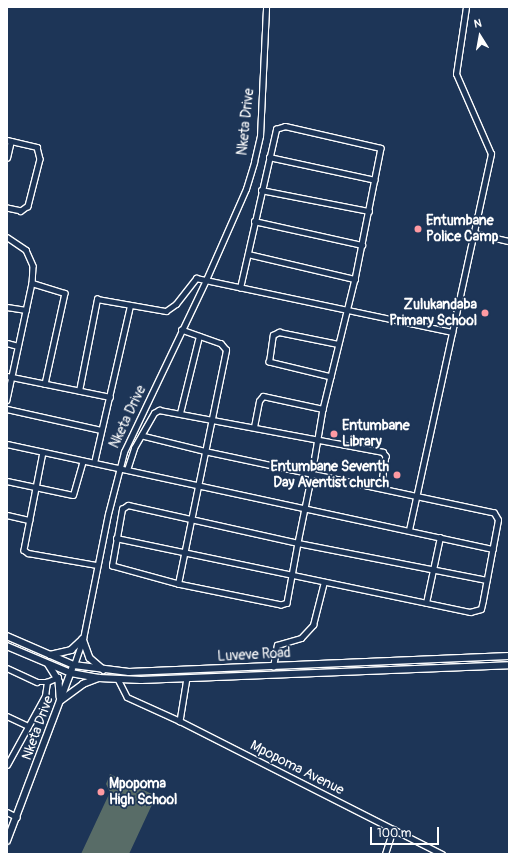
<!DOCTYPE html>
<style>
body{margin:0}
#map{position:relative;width:516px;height:861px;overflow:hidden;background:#1d3557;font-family:Pangolin,sans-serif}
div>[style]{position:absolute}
.green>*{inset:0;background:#586c67}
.roads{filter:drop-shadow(1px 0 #fff) drop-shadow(-1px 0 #fff) drop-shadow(0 1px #fff) drop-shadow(0 -1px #fff)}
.minor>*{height:4.5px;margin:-2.25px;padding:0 2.25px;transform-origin:2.25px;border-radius:2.25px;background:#1d3557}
.tertiary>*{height:5.5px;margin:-2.75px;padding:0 2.75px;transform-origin:2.75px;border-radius:2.75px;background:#1d3557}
.dots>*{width:11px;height:11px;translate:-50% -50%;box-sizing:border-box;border:2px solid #1d3557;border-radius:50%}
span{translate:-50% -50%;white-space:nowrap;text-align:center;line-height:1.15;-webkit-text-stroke:3.5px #1d3557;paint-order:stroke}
.street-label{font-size:14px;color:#fff}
.poi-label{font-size:14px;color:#fff;font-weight:700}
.left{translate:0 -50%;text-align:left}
.right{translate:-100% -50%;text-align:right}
.frame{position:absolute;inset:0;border:8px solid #fff;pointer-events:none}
.north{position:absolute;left:460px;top:16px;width:40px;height:40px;-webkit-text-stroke:3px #1d3557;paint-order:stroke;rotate:349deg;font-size:11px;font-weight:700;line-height:16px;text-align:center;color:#fff}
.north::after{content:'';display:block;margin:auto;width:14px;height:18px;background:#fff;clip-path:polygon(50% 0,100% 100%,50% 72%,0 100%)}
.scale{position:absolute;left:370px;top:827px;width:69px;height:18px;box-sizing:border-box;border:2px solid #fff;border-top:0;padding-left:5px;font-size:12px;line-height:14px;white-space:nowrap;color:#fff;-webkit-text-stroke:3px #1d3557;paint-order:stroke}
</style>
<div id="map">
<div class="green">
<i style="clip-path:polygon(110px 774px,156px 796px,129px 854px,81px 854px,110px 792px,106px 784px)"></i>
</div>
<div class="roads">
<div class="minor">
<i style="left:7px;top:140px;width:31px;rotate:13deg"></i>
<i style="left:37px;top:147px;width:12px;rotate:76deg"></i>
<i style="left:40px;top:159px;width:49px;rotate:104.3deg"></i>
<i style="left:28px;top:206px;width:9px;rotate:144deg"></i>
<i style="left:21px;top:211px;width:14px;rotate:-168deg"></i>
<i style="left:269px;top:157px;width:108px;rotate:12.2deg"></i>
<i style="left:7px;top:158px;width:17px;rotate:-77deg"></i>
<i style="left:261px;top:190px;width:110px;rotate:11deg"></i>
<i style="left:254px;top:221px;width:111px;rotate:12.5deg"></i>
<i style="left:474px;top:233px;width:36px;rotate:13deg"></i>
<i style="left:7px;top:237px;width:23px;rotate:34deg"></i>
<i style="left:26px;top:250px;width:17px;rotate:66deg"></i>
<i style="left:33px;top:266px;width:17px;rotate:93deg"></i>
<i style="left:32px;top:283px;width:120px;rotate:102.1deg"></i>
<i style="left:248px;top:254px;width:110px;rotate:13.2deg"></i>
<i style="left:32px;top:283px;width:34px;rotate:17deg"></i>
<i style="left:65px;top:293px;width:93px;rotate:102.4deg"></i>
<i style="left:240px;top:288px;width:163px;rotate:-77.2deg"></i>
<i style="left:276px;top:129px;width:9px;rotate:-18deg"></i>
<i style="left:285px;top:126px;width:98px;rotate:12.9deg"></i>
<i style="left:381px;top:148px;width:134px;rotate:101.2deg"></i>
<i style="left:355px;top:279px;width:134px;rotate:103.8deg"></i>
<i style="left:323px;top:409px;width:66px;rotate:99.6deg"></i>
<i style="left:312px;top:474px;width:70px;rotate:101.5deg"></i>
<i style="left:298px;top:543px;width:61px;rotate:100.4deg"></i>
<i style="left:287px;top:603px;width:6px;rotate:162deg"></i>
<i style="left:281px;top:605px;width:105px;rotate:-168.5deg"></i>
<i style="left:178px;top:584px;width:68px;rotate:-164.7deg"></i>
<i style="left:112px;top:566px;width:58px;rotate:-80deg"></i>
<i style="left:122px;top:509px;width:7px;rotate:-34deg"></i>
<i style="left:128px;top:505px;width:174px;rotate:12.6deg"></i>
<i style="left:298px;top:543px;width:192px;rotate:11.1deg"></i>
<i style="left:7px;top:307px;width:19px;rotate:9deg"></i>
<i style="left:7px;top:343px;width:11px;rotate:15deg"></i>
<i style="left:7px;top:376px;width:105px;rotate:11.5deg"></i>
<i style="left:331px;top:377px;width:64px;rotate:-166.4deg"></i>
<i style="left:269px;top:362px;width:27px;rotate:-82deg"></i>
<i style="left:273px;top:335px;width:7px;rotate:-27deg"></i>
<i style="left:279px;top:332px;width:60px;rotate:11.5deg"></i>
<i style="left:79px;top:391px;width:94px;rotate:-78.9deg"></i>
<i style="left:97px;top:299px;width:70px;rotate:9.9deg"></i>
<i style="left:166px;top:311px;width:12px;rotate:-35deg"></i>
<i style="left:176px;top:304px;width:33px;rotate:-52deg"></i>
<i style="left:196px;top:278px;width:262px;rotate:11.9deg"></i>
<i style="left:7px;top:409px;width:96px;rotate:12.6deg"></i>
<i style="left:180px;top:413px;width:79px;rotate:-76.1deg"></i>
<i style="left:254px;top:427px;width:26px;rotate:-79deg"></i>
<i style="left:259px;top:401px;width:6px;rotate:-51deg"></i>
<i style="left:263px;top:396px;width:61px;rotate:12.2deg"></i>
<i style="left:7px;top:444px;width:497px;rotate:12.2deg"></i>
<i style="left:43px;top:452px;width:100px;rotate:101deg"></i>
<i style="left:24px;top:550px;width:5px;rotate:37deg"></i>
<i style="left:28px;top:553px;width:70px;rotate:9.9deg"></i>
<i style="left:94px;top:463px;width:161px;rotate:-77.1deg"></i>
<i style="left:127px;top:470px;width:23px;rotate:-72deg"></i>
<i style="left:134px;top:448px;width:40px;rotate:-60.3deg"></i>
<i style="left:154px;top:413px;width:6px;rotate:-31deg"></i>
<i style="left:159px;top:410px;width:228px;rotate:10.6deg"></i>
<i style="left:383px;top:452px;width:5px;rotate:53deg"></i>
<i style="left:386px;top:456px;width:32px;rotate:99deg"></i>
<i style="left:7px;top:481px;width:67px;rotate:12deg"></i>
<i style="left:73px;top:495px;width:35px;rotate:-74deg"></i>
<i style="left:7px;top:515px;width:23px;rotate:13deg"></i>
<i style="left:409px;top:530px;width:385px;rotate:-77.7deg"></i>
<i style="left:491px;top:154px;width:87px;rotate:-113.6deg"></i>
<i style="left:456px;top:74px;width:68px;rotate:-81.5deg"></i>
<i style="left:116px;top:538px;width:362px;rotate:11.8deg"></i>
<i style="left:470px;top:612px;width:11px;rotate:-15deg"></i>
<i style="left:481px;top:609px;width:9px;rotate:-77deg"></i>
<i style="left:483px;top:600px;width:81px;rotate:-79.4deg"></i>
<i style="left:498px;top:520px;width:8px;rotate:-120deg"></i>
<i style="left:494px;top:513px;width:293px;rotate:-168deg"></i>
<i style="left:207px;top:452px;width:67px;rotate:-166.2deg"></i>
<i style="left:178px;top:584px;width:239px;rotate:-78.4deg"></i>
<i style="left:226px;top:350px;width:8px;rotate:-130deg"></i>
<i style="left:221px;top:344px;width:42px;rotate:-160.7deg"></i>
<i style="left:426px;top:603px;width:67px;rotate:-78deg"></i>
<i style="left:74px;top:665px;width:28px;rotate:-71deg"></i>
<i style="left:83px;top:639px;width:127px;rotate:-78.7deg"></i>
<i style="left:108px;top:514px;width:64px;rotate:-75.5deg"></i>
<i style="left:124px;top:452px;width:191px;rotate:-64.5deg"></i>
<i style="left:206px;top:280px;width:99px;rotate:-66.3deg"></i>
<i style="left:246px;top:189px;width:28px;rotate:-73deg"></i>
<i style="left:254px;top:162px;width:27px;rotate:-77deg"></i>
<i style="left:260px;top:136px;width:129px;rotate:-87.3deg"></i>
<i style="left:273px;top:667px;width:22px;rotate:-80deg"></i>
<i style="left:277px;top:645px;width:25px;rotate:-16deg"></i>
<i style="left:301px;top:638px;width:18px;rotate:-47deg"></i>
<i style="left:313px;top:625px;width:44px;rotate:-75.7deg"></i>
<i style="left:7px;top:668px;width:33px;rotate:25deg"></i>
<i style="left:37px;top:682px;width:10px"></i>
<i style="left:47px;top:682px;width:12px;rotate:-24deg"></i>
<i style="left:187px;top:678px;width:44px;rotate:99.2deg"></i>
<i style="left:180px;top:721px;width:294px;rotate:26.9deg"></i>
<i style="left:118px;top:679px;width:20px;rotate:63deg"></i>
<i style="left:127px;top:697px;width:58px;rotate:24.4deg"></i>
<i style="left:7px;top:716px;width:23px;rotate:25deg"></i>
<i style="left:7px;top:765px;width:79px;rotate:-61.2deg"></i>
<i style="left:45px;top:696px;width:14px;rotate:-82deg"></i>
<i style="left:7px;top:812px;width:11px;rotate:27deg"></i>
<i style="left:385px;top:854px;width:26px;rotate:-72deg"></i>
</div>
<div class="tertiary">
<i style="left:7px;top:636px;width:73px;rotate:23.4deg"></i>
<i style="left:74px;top:665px;width:55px;rotate:7.3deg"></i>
<i style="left:129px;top:672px;width:380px;rotate:-2.4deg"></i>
<i style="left:7px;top:646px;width:69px;rotate:22.9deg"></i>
<i style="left:71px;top:673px;width:28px;rotate:10deg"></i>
<i style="left:99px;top:678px;width:42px;rotate:2.7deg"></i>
<i style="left:141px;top:680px;width:368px;rotate:-2.3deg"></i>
<i style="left:50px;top:655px;width:22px;rotate:-13deg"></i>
<i style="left:71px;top:650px;width:16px;rotate:-43deg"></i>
<i style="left:83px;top:639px;width:20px;rotate:70deg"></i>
<i style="left:90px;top:658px;width:18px;rotate:41deg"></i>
<i style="left:49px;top:665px;width:19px;rotate:58deg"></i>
<i style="left:59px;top:681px;width:16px;rotate:86deg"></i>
<i style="left:60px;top:701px;width:29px;rotate:-36deg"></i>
<i style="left:83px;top:684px;width:17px;rotate:-21deg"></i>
<i style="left:7px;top:841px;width:184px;rotate:-69.3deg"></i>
</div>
</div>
<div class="dots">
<i style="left:418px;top:229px;background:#ff9aa2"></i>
<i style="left:485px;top:313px;background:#ff9aa2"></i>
<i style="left:334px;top:434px;background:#ff9aa2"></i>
<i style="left:397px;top:475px;background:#ff9aa2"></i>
<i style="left:101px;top:792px;background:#ff9aa2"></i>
</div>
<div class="street-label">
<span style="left:246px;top:122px;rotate:-84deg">Nketa Drive</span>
<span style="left:128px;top:417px;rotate:-65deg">Nketa Drive</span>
<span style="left:254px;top:655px;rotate:-3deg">Luveve Road</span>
<span style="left:38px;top:728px;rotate:-70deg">Nketa Drive</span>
<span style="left:297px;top:768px;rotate:27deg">Mpopoma Avenue</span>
</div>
<div class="poi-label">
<span class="left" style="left:426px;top:229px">Entumbane<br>Police Camp</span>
<span class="right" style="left:477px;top:313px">Zulukandaba<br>Primary School</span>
<span class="left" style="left:342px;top:434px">Entumbane<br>Library</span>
<span class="right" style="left:389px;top:475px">Entumbane Seventh<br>Day Aventist church</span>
<span class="left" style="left:109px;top:792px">Mpopoma<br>High School</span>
</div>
<div class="frame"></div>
<div class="north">N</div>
<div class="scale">100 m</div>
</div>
